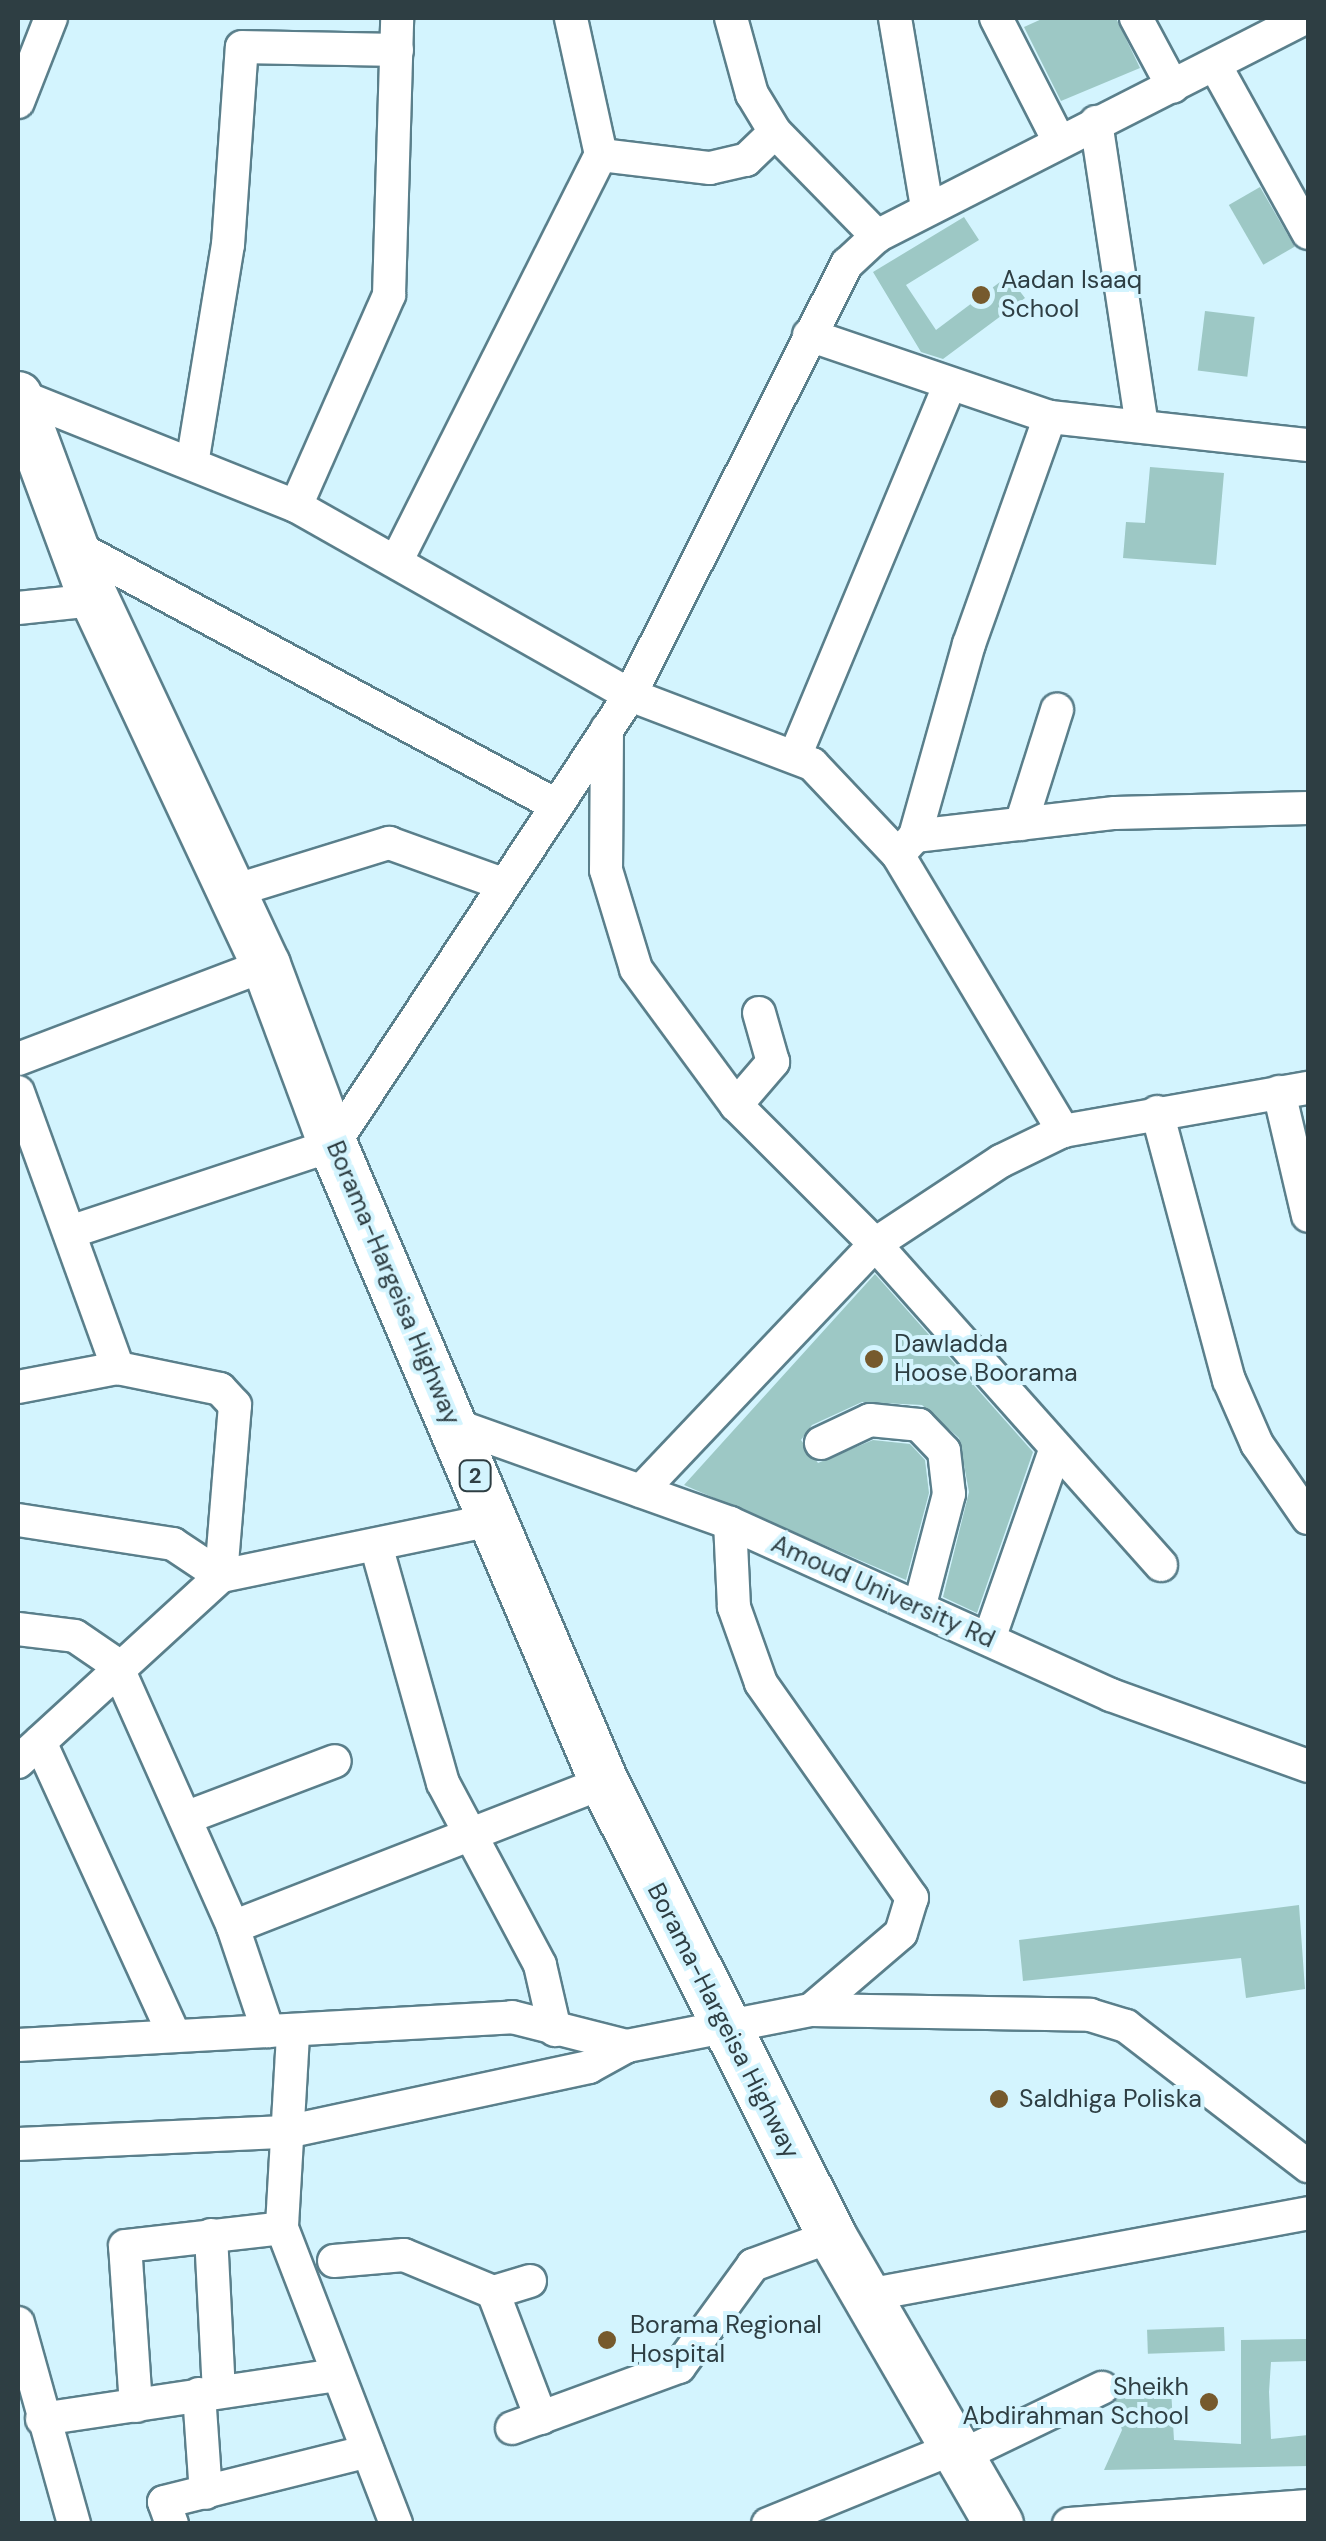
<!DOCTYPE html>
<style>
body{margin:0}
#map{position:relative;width:1326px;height:2541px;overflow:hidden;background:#d3f4fe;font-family:"DM Sans",sans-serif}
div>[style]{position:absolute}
.building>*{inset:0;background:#9dc8c5;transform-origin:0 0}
.roads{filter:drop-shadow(2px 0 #5a7f8b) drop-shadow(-2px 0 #5a7f8b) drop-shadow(0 2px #5a7f8b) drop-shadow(0 -2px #5a7f8b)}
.minor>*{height:32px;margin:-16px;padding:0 16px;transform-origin:16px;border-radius:16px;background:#fff}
.highway>*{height:48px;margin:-24px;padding:0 24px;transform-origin:24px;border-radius:24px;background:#fff}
.dots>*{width:28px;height:28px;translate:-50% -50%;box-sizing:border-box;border:5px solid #d3f4fe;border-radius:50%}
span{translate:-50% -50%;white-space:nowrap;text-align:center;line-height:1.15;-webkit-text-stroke:8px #d3f4fe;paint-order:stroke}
.shield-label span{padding:2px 8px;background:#d3f4fe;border:2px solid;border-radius:8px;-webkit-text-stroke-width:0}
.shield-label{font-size:22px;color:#2e3e43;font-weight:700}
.poi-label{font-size:25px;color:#2e3e43}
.left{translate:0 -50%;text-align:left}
.right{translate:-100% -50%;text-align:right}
.street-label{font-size:25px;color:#2e3e43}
.frame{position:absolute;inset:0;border:20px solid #2e3e43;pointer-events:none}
</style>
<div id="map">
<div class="building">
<i style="clip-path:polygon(1044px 18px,1116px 18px,1140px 68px,1061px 101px,1024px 27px)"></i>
<i style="left:1260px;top:187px;width:69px;height:36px;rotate:60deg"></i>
<i style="clip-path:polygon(964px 217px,979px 240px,906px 285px,936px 330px,1008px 276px,1025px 298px,943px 359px,921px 352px,873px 272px)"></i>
<i style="left:1205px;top:311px;width:50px;height:60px;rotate:7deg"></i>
<i style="clip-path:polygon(1150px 467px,1224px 473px,1216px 565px,1123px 558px,1126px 522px,1145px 523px)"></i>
<i style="clip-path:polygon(875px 1274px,1033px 1452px,977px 1613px,943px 1597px,969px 1492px,959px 1438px,922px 1405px,862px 1402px,812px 1425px,801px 1440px,818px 1463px,873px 1440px,910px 1444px,925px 1460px,929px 1493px,906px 1580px,684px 1485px)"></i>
<i style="clip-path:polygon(1299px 1905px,1305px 1989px,1246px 1998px,1241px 1958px,1023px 1981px,1019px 1940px)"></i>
<i style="left:1224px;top:2327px;width:24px;height:77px;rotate:88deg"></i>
<i style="clip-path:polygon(1308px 2339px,1308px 2361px,1271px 2362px,1269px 2392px,1271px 2439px,1308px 2435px,1308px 2466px,1104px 2470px,1122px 2430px,1113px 2405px,1121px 2393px,1171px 2389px,1174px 2440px,1241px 2444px,1241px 2340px)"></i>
</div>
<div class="roads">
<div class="minor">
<i style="left:731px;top:18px;width:79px;rotate:74.6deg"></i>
<i style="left:752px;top:94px;width:44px;rotate:58.8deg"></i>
<i style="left:775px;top:132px;width:146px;rotate:45.6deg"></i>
<i style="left:895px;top:18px;width:193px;rotate:80.4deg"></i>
<i style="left:996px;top:18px;width:138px;rotate:62.9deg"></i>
<i style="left:1136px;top:18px;width:78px;rotate:61.8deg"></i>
<i style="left:1215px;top:65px;width:192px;rotate:61deg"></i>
<i style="left:18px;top:102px;width:90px;rotate:-68.6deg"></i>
<i style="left:1096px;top:122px;width:307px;rotate:81.4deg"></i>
<i style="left:601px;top:155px;width:110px;rotate:6.8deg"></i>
<i style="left:710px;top:168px;width:37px;rotate:-13deg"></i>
<i style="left:746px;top:160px;width:40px;rotate:-44deg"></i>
<i style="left:809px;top:335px;width:255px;rotate:18.8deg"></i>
<i style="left:1050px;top:417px;width:260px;rotate:6.2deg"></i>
<i style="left:18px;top:395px;width:299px;rotate:21.8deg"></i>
<i style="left:296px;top:506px;width:384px;rotate:29.5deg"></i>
<i style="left:630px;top:695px;width:195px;rotate:20.8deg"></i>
<i style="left:812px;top:764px;width:125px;rotate:46.6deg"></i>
<i style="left:898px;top:855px;width:322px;rotate:59.1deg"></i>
<i style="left:193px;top:458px;width:216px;rotate:-80.7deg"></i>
<i style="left:228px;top:245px;width:198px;rotate:-86deg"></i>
<i style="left:242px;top:47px;width:155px;rotate:1.1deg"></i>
<i style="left:296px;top:506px;width:231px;rotate:-66.2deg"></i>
<i style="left:389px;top:295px;width:277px;rotate:-88.3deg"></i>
<i style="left:73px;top:545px;width:546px;rotate:28.3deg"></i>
<i style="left:397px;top:560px;width:453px;rotate:-63.3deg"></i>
<i style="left:601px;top:155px;width:140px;rotate:-102.4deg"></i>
<i style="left:18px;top:608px;width:76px;rotate:-6deg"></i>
<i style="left:607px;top:729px;width:141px;rotate:90.4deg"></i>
<i style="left:606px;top:870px;width:103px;rotate:73.1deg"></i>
<i style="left:636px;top:969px;width:169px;rotate:53.7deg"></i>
<i style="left:736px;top:1105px;width:197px;rotate:45deg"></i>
<i style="left:875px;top:1244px;width:430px;rotate:48.3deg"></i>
<i style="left:795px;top:756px;width:401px;rotate:-67.4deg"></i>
<i style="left:1021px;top:824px;width:120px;rotate:-72.5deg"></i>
<i style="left:915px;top:836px;width:201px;rotate:-6.6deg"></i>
<i style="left:1115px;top:813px;width:193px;rotate:-1.5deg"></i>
<i style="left:898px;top:855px;width:25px;rotate:-48deg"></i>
<i style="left:915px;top:836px;width:199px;rotate:-74.3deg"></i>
<i style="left:969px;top:644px;width:241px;rotate:-70.4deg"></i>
<i style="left:227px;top:893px;width:170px;rotate:-17.2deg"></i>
<i style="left:389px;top:843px;width:121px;rotate:19.8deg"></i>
<i style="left:18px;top:1059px;width:265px;rotate:-20.8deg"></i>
<i style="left:18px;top:1092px;width:294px;rotate:70.1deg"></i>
<i style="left:118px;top:1368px;width:104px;rotate:11.6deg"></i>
<i style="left:220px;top:1389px;width:22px;rotate:47deg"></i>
<i style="left:235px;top:1405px;width:172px;rotate:94.7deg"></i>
<i style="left:1279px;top:1092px;width:127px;rotate:76.8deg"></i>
<i style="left:736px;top:1105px;width:57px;rotate:-49.3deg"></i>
<i style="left:773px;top:1062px;width:51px;rotate:-105.9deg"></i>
<i style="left:1157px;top:1112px;width:278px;rotate:75deg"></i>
<i style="left:1229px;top:1380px;width:70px;rotate:66.4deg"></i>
<i style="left:1257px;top:1444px;width:90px;rotate:55.4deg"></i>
<i style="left:70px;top:1232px;width:277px;rotate:-18.3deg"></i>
<i style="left:333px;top:1145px;width:539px;rotate:-56.58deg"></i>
<i style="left:630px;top:695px;width:483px;rotate:-63.3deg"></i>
<i style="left:847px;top:264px;width:41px;rotate:-43deg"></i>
<i style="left:877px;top:236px;width:480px;rotate:-27deg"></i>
<i style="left:18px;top:1387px;width:102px;rotate:-10.8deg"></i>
<i style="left:455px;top:1425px;width:292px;rotate:19.6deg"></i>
<i style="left:730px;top:1523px;width:418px;rotate:24.3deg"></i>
<i style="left:1111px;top:1695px;width:209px;rotate:19.8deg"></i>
<i style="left:821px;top:1443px;width:54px;rotate:-25.1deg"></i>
<i style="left:870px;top:1420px;width:49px;rotate:5.8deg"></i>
<i style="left:919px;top:1425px;width:36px;rotate:46deg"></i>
<i style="left:944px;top:1451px;width:43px;rotate:83.4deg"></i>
<i style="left:949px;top:1494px;width:118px;rotate:104.7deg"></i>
<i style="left:641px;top:1491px;width:340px;rotate:-46.5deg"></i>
<i style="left:875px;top:1244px;width:151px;rotate:-33.4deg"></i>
<i style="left:1001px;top:1161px;width:69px;rotate:-25.8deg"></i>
<i style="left:1063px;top:1131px;width:249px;rotate:-10deg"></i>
<i style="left:18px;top:1520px;width:157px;rotate:8.8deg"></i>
<i style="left:173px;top:1544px;width:58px;rotate:33.7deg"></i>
<i style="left:376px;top:1545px;width:247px;rotate:74.3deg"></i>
<i style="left:443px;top:1783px;width:206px;rotate:61.9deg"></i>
<i style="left:540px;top:1965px;width:67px;rotate:77deg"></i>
<i style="left:18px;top:1629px;width:57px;rotate:7deg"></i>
<i style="left:75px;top:1636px;width:50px;rotate:34.3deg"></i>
<i style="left:116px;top:1664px;width:288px;rotate:66deg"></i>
<i style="left:233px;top:1927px;width:110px;rotate:71.4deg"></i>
<i style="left:989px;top:1639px;width:202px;rotate:-70.7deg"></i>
<i style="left:40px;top:1742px;width:322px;rotate:65.4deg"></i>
<i style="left:18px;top:1762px;width:275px;rotate:-42.5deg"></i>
<i style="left:221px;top:1576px;width:277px;rotate:-11.7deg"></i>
<i style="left:185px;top:1818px;width:160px;rotate:-20.8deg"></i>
<i style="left:233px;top:1927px;width:398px;rotate:-21.3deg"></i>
<i style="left:811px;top:2010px;width:279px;rotate:1deg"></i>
<i style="left:1090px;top:2015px;width:38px;rotate:17deg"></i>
<i style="left:1126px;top:2026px;width:230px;rotate:37.6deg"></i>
<i style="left:293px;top:2035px;width:193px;rotate:93.3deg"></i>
<i style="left:282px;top:2228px;width:317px;rotate:68.9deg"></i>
<i style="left:18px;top:2045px;width:495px;rotate:-3.2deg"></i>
<i style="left:512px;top:2017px;width:119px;rotate:14.2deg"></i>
<i style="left:627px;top:2046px;width:187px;rotate:-11.1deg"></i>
<i style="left:811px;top:2010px;width:118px;rotate:-40.5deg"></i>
<i style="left:901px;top:1933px;width:37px;rotate:-73deg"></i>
<i style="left:912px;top:1898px;width:263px;rotate:-125.1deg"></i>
<i style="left:761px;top:1683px;width:81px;rotate:-109.6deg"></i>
<i style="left:734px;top:1607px;width:84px;rotate:-92.7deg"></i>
<i style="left:18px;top:2144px;width:268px;rotate:-2.6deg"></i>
<i style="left:286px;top:2132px;width:310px;rotate:-12.1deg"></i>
<i style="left:589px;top:2067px;width:43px;rotate:-28.9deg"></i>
<i style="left:211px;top:2235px;width:156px;rotate:87.1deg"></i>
<i style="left:334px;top:2261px;width:70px;rotate:-4.9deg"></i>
<i style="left:404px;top:2255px;width:96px;rotate:22.6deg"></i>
<i style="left:530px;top:2281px;width:39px;rotate:163deg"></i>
<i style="left:493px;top:2292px;width:135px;rotate:69.1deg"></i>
<i style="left:867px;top:2295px;width:449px;rotate:-10.5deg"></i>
<i style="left:18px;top:2323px;width:209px;rotate:74.4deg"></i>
<i style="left:199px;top:2394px;width:99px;rotate:86deg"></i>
<i style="left:136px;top:2406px;width:160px;rotate:-93.9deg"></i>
<i style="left:125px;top:2246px;width:158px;rotate:-6.5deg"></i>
<i style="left:42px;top:2419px;width:298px;rotate:-8.5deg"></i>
<i style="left:512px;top:2428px;width:178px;rotate:-20.1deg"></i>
<i style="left:679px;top:2367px;width:126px;rotate:-54deg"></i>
<i style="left:753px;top:2265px;width:84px;rotate:-20.2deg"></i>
<i style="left:959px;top:2457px;width:159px;rotate:-25.8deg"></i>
<i style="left:172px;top:2524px;width:23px;rotate:-110deg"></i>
<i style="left:164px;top:2502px;width:210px;rotate:-14deg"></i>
<i style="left:768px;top:2524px;width:199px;rotate:-22.2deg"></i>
<i style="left:1069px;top:2524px;width:240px;rotate:-4.3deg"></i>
</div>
<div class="highway">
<i style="left:18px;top:396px;width:199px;rotate:69.7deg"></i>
<i style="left:87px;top:583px;width:422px;rotate:64.9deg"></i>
<i style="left:266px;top:965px;width:192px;rotate:69.6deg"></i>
<i style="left:333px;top:1145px;width:692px;rotate:66.95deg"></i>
<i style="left:604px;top:1782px;width:508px;rotate:63.33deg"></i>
<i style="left:832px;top:2236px;width:333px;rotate:59.9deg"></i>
</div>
</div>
<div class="dots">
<i style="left:981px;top:295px;background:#765a2d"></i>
<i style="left:874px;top:1359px;background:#765a2d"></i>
<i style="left:999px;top:2099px;background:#765a2d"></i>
<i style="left:607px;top:2340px;background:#765a2d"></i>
<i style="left:1209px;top:2402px;background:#765a2d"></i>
</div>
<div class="shield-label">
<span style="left:475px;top:1476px">2</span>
</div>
<div class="poi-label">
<span class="left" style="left:1001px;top:295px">Aadan Isaaq<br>School</span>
<span class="left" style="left:894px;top:1359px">Dawladda<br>Hoose Boorama</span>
<span class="left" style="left:1019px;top:2099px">Saldhiga Poliska</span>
<span class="left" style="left:630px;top:2340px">Borama Regional<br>Hospital</span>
<span class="right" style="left:1189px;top:2402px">Sheikh<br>Abdirahman School</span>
</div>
<div class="street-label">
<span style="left:393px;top:1283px;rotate:67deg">Borama-Hargeisa Highway</span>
<span style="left:883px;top:1592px;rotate:24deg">Amoud University Rd</span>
<span style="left:723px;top:2021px;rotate:63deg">Borama-Hargeisa Highway</span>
</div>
<div class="frame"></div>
</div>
